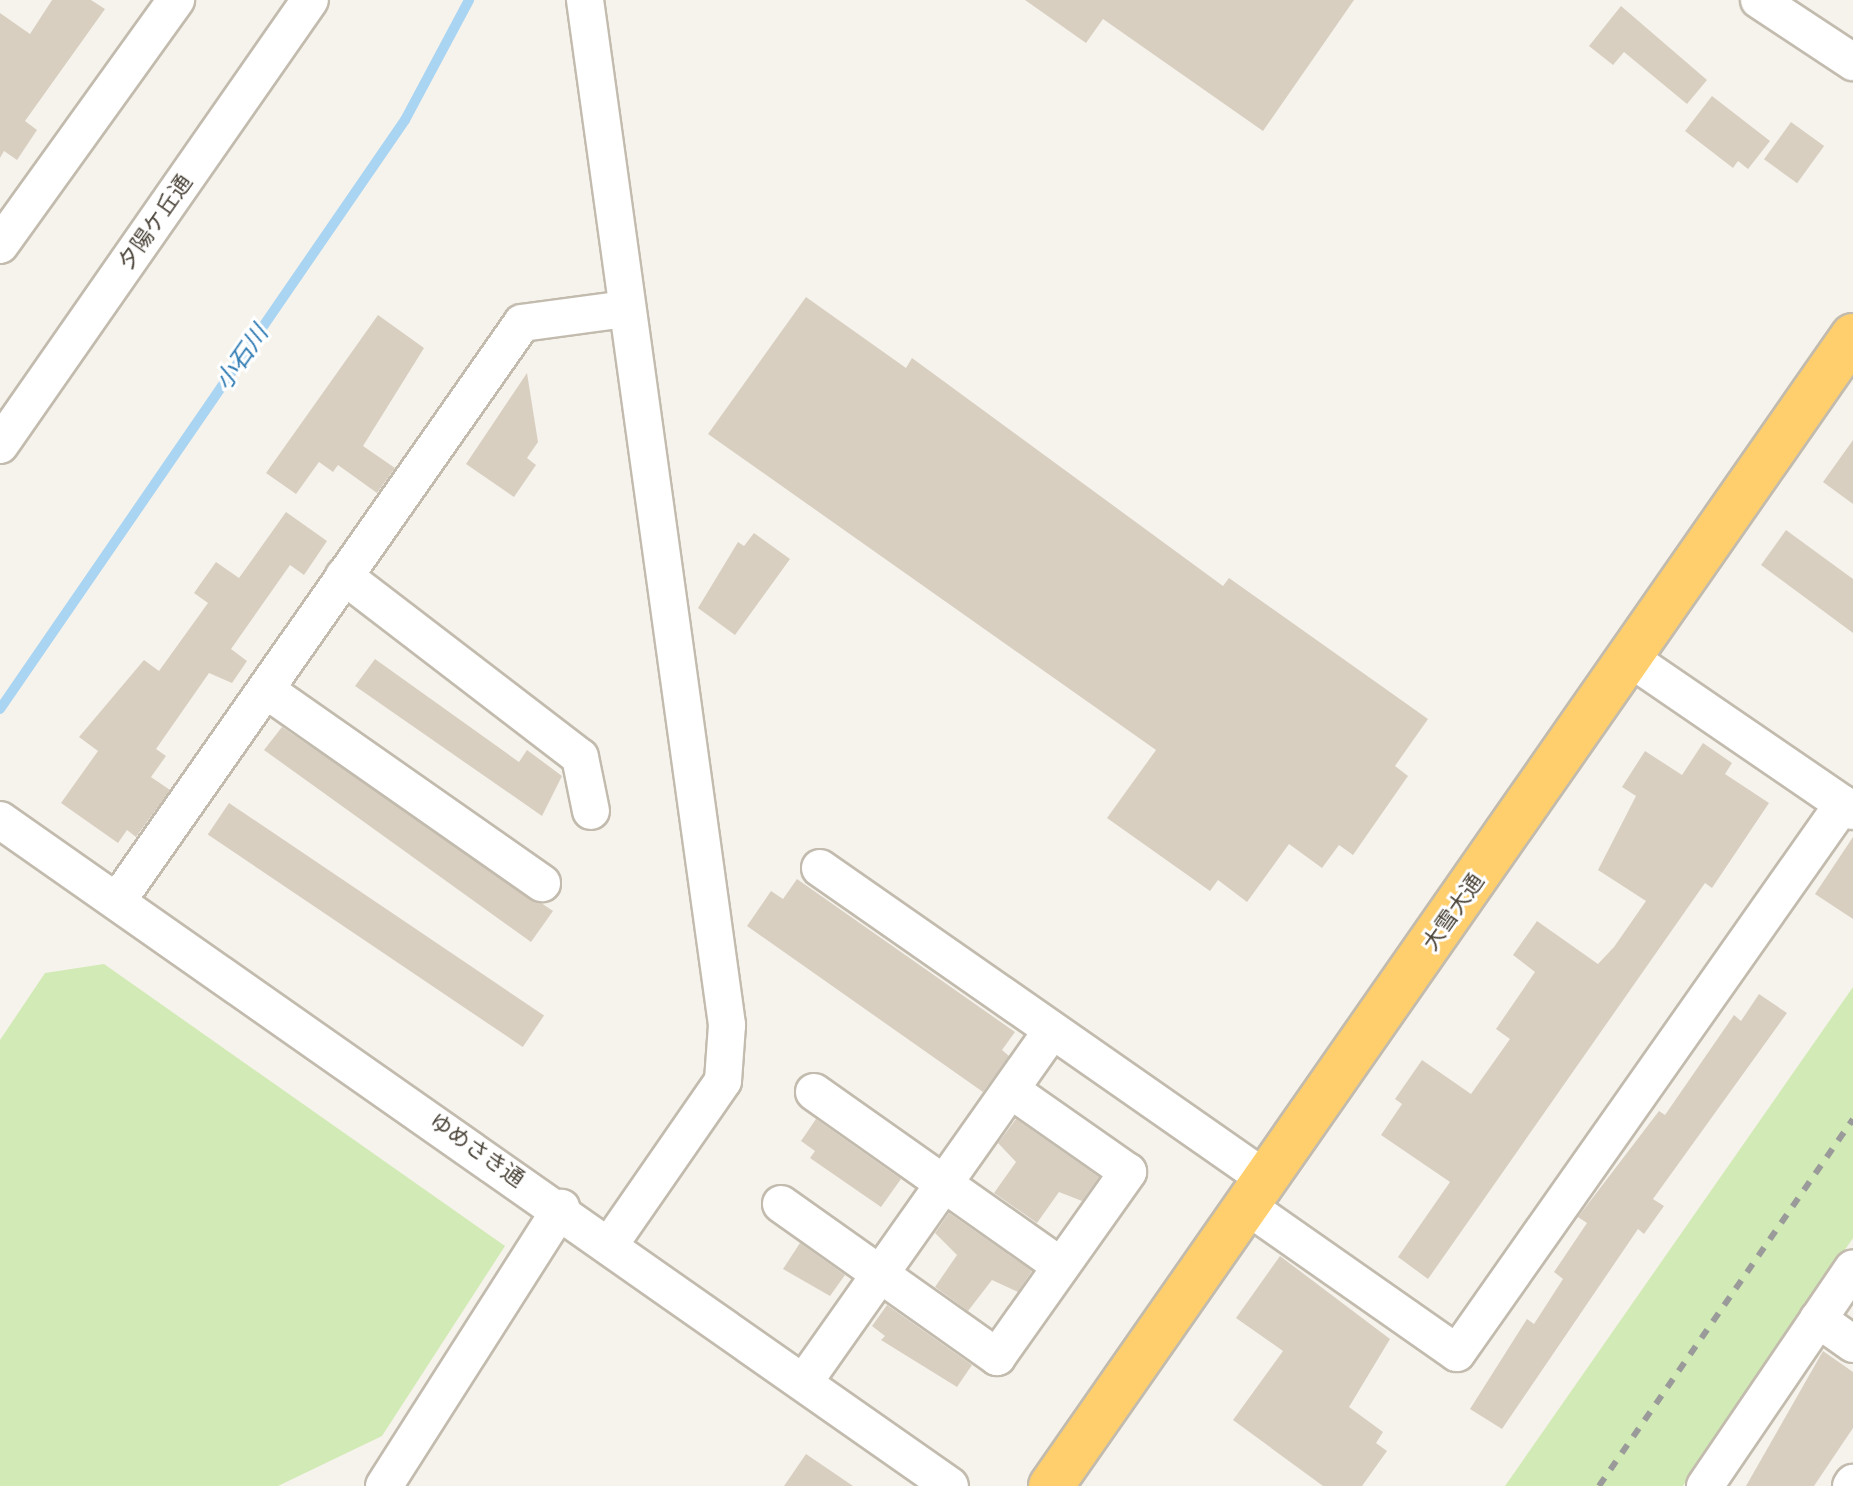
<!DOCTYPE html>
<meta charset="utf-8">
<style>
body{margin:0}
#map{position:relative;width:1853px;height:1486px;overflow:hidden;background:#f6f3ec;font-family:"Work Sans","Noto Sans JP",sans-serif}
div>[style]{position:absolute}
.green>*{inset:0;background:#d2eab5}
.stream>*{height:10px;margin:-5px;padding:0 5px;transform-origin:5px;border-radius:5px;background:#a9d4f2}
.building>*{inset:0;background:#d8cfc1;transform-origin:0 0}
.roads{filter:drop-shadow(2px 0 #c2bbae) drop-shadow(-2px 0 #c2bbae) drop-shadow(0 2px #c2bbae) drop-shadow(0 -2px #c2bbae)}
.minor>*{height:36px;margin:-18px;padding:0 18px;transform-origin:18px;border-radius:18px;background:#fff}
.highway>*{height:44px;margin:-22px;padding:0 22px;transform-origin:22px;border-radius:22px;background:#ffcf6e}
.rail>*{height:6px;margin-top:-3px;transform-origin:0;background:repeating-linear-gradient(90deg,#9a9a9a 0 10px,transparent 0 20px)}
span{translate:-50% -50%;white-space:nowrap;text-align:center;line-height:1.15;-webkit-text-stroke:6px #fff;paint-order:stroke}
.street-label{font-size:22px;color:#4b4439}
.water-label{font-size:24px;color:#2e7ab2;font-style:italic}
</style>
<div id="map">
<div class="green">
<i style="clip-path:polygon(104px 964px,505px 1246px,382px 1436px,278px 1486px,0 1486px,0 1040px,45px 973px)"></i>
<i style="clip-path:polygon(1853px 987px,1853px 1238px,1683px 1486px,1505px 1486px)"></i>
</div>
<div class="stream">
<i style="left:0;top:709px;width:715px;rotate:-55.49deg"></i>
<i style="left:405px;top:120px;width:136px;rotate:-61.9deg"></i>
</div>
<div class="building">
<i style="clip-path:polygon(52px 0,91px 0,105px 9px,25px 121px,37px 130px,17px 160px,4px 151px,0 158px,0 13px,30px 34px)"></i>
<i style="clip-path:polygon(1025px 0,1354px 0,1263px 131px,1103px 19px,1086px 43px)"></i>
<i style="clip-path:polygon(1621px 6px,1707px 80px,1687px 104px,1624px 52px,1613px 65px,1589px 46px)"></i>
<i style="clip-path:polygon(1712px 96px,1770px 141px,1748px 169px,1738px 161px,1733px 168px,1685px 131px)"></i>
<i style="left:1791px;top:122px;width:41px;height:46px;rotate:36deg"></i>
<i style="clip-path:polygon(806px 297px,906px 368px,912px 358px,1223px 586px,1229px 578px,1428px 719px,1395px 766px,1408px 776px,1353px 855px,1339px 845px,1322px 868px,1289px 844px,1247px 902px,1218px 880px,1210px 891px,1107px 818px,1156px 750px,708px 434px)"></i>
<i style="clip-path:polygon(378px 315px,424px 348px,363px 446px,395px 468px,377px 493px,338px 465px,333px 472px,319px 462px,296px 494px,266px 473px)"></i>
<i style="clip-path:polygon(527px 373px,538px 442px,527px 458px,536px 465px,514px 497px,466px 464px)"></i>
<i style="clip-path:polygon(1853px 440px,1853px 504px,1823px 482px)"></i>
<i style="clip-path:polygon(286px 512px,327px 541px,304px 575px,290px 565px,231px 649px,247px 661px,232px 683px,209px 673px,156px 749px,166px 756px,151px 777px,170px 790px,136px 837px,127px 830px,118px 843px,61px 803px,98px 751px,79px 737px,144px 660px,159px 671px,208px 603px,194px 593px,216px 562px,239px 578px)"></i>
<i style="clip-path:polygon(1786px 530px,1853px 579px,1853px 633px,1761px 565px)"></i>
<i style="clip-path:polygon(754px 533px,790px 559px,735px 635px,698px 608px,738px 542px,744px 546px)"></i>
<i style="clip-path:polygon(375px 659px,519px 762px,527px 750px,562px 776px,542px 816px,355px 686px)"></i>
<i style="clip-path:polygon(282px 727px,553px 911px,531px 942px,264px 750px)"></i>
<i style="clip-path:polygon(1703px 743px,1732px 763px,1725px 774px,1769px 803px,1712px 888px,1705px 883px,1428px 1279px,1398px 1257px,1450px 1182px,1381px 1135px,1402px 1104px,1395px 1099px,1422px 1060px,1471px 1094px,1510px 1039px,1496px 1029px,1535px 972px,1513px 955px,1537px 921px,1598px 964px,1614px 947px,1646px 901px,1598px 870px,1636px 796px,1622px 787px,1645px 751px,1682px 775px)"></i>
<i style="left:229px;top:803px;width:380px;height:38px;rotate:34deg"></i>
<i style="clip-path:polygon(1853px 837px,1853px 919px,1815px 894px)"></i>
<i style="clip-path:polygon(797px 879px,1015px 1032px,1002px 1050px,1009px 1056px,983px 1092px,747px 926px,771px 891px,783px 899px)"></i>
<i style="clip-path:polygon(1759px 994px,1787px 1013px,1653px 1199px,1664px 1206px,1644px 1234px,1638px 1229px,1502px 1429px,1470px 1409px,1527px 1319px,1534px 1324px,1563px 1279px,1554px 1272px,1587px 1223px,1578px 1217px,1659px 1111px,1665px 1115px,1734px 1015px,1741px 1021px)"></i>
<i style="clip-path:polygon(816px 1119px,901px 1179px,881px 1207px,810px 1158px,815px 1151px,801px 1141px)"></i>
<i style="clip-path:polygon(1016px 1119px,1099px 1177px,1082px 1201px,1059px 1192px,1037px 1223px,994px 1193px,1016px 1162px,998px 1143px)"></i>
<i style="clip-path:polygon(949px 1213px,1032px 1271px,1018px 1292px,992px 1280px,968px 1311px,935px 1287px,957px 1255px,935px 1233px)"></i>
<i style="clip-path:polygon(800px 1243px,845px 1275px,830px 1296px,783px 1269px)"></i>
<i style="clip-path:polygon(1280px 1256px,1390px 1339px,1349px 1407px,1383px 1432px,1376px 1443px,1387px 1451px,1362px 1486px,1323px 1486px,1233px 1420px,1283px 1351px,1236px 1318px)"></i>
<i style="clip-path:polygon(887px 1305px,972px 1365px,957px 1387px,881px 1340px,885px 1336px,872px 1326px)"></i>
<i style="clip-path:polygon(1823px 1351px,1853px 1372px,1853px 1428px,1814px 1486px,1746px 1486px)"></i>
<i style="clip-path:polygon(806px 1454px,853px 1486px,784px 1486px)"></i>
</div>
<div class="roads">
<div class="minor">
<i style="left:585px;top:0;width:1035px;rotate:82.11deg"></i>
<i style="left:727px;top:1025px;width:56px;rotate:94.1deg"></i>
<i style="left:723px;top:1081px;width:197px;rotate:124.7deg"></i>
<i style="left:1759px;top:0;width:113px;rotate:33.4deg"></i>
<i style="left:0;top:245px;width:302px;rotate:-54.3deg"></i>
<i style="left:0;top:445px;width:542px;rotate:-55.14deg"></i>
<i style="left:344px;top:576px;width:297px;rotate:37.5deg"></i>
<i style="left:580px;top:757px;width:55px;rotate:78.5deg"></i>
<i style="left:1631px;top:659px;width:269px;rotate:34.4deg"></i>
<i style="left:266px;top:690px;width:337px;rotate:35deg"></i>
<i style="left:0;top:820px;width:1160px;rotate:35.03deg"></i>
<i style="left:820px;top:868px;width:544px;rotate:34.89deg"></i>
<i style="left:118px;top:900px;width:704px;rotate:-55deg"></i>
<i style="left:522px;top:323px;width:105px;rotate:-7.7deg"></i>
<i style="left:814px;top:1092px;width:302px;rotate:35.2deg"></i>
<i style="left:781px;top:1204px;width:265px;rotate:35.3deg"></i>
<i style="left:997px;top:1357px;width:227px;rotate:-54.7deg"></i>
<i style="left:1128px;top:1172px;width:143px;rotate:-145deg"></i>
<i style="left:1247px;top:1206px;width:256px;rotate:35deg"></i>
<i style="left:1457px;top:1353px;width:671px;rotate:-54.89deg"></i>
<i style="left:1818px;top:1319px;width:43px;rotate:35.5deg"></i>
<i style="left:804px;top:1382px;width:430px;rotate:-54.8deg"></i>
<i style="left:384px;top:1486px;width:330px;rotate:-57.5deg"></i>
<i style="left:1705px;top:1486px;width:263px;rotate:-55.8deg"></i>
<i style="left:1851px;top:1486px;width:4px;rotate:-56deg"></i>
</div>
<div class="highway">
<i style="left:1051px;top:1486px;width:1402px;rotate:-55.11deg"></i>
</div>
</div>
<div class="rail">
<i style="left:1599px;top:1486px;width:446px;rotate:-55.3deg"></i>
</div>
<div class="street-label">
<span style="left:155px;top:222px;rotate:-55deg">夕陽ケ丘通</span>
<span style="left:1453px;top:912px;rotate:-55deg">大雪大通</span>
<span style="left:477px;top:1150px;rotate:35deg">ゆめさき通</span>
</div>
<div class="water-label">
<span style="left:242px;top:358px;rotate:-55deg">小石川</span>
</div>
</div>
